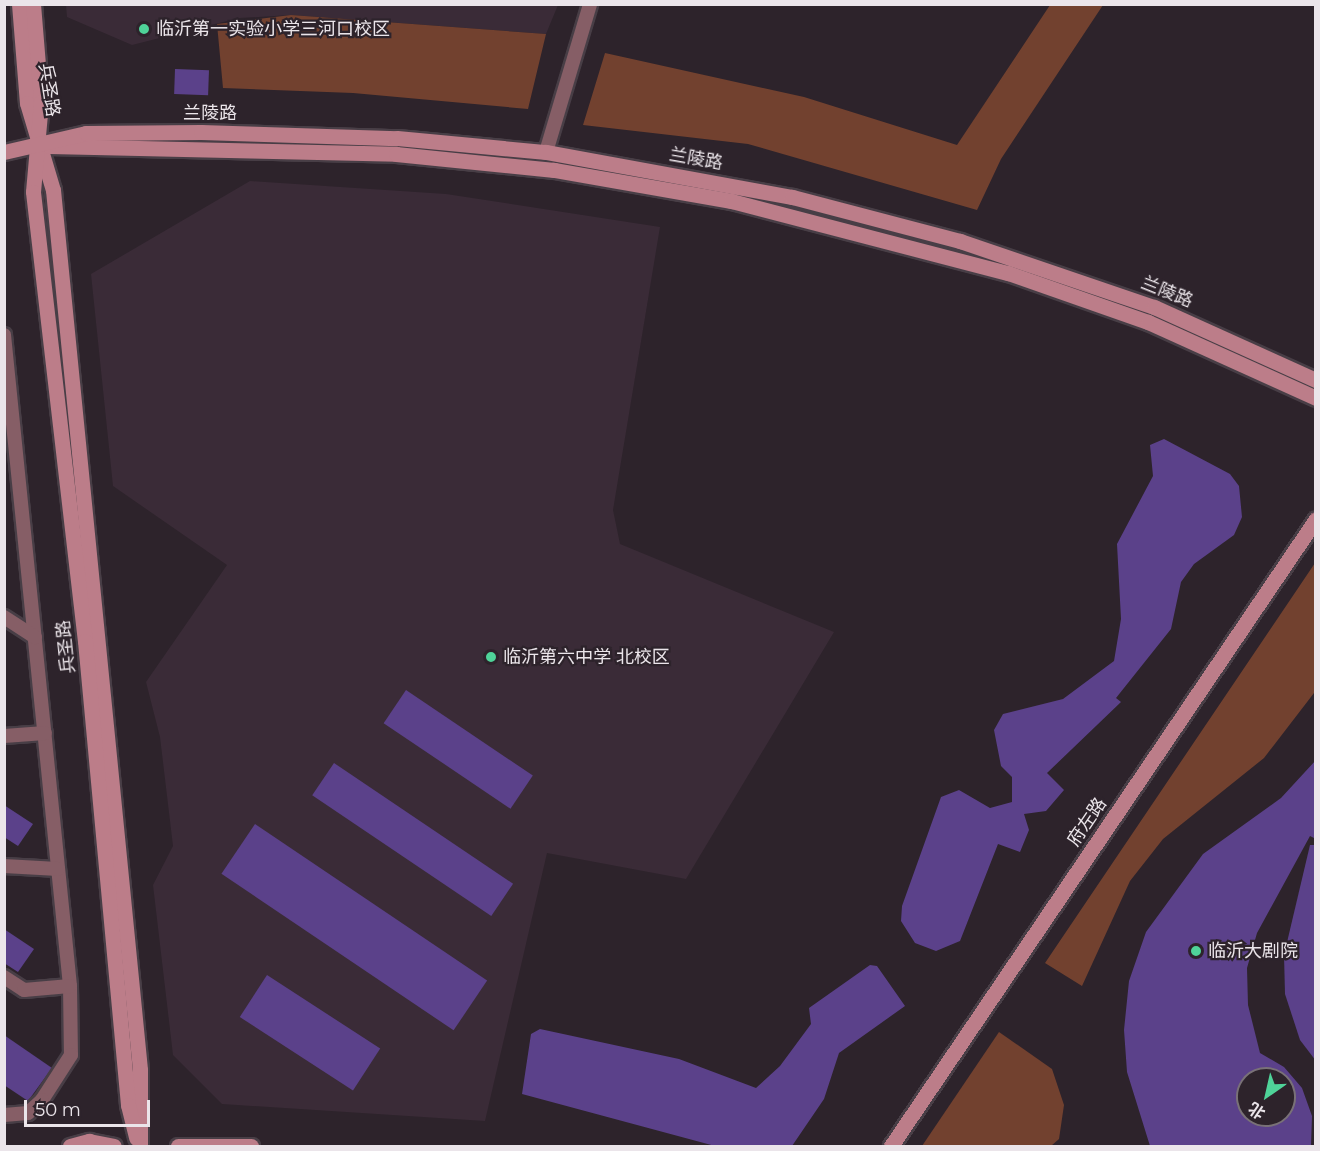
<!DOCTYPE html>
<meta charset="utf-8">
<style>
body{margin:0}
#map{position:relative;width:1320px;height:1151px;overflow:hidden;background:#2d232b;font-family:Montserrat,"Noto Sans SC",sans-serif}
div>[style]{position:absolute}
.built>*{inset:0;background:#3a2b37}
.green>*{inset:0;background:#72412f}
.building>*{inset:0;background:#5b418a;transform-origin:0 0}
.roads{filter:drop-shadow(2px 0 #483e46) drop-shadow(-2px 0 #483e46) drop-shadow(0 2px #483e46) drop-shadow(0 -2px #483e46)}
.street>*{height:14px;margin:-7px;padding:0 7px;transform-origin:7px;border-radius:7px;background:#865e66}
.secondary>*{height:15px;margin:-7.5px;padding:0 7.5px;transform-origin:7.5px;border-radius:7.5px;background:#bc7d89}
.dots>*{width:16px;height:16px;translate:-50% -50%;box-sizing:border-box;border:3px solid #2d232b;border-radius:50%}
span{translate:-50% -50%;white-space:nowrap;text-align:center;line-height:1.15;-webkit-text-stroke:4.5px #2d232b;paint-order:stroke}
.poi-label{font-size:18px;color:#ebe5ea}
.left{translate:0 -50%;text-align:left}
.street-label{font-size:18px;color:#ebe5ea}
.frame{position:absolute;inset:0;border:6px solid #ebe5ea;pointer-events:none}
.north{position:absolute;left:1236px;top:1067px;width:60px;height:60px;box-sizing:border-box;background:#2d232b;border:2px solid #797177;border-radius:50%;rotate:214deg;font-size:16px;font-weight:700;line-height:24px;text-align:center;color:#ebe5ea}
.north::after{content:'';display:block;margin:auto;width:21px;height:27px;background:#4fd399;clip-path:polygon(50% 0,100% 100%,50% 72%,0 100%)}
.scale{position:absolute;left:24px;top:1100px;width:126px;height:27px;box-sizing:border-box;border:3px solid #ebe5ea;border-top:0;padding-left:8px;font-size:18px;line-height:21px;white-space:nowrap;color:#ebe5ea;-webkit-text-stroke:4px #2d232b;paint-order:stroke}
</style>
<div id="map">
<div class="built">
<i style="clip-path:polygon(66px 5px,558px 5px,546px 34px,291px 15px,239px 18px,132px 45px,67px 17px)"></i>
<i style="clip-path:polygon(250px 181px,446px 194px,660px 227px,613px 510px,620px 544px,834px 632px,686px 879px,547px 853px,485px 1121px,222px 1104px,173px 1055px,153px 885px,173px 846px,160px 737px,146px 682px,227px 565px,113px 486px,91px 274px)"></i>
</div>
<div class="green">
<i style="clip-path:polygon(1050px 5px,1103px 5px,1001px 159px,977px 210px,748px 144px,583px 125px,605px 53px,804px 97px,957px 145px)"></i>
<i style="clip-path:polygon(291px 15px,546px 34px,528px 109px,353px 93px,223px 88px,217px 24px)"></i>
<i style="clip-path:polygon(1315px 563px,1314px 693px,1264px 758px,1163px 839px,1130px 881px,1082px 986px,1045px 963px)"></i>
<i style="clip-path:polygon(999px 1032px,1052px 1069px,1064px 1105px,1059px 1139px,1051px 1146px,922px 1146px)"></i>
</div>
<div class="building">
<i style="left:175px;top:69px;width:34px;height:25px;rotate:2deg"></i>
<i style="clip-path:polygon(1164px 439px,1230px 474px,1239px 486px,1242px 517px,1234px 535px,1194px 564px,1181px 582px,1171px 629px,1116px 698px,1121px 702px,1047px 773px,1064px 790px,1046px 811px,1024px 814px,1029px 830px,1020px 852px,998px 844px,960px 941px,936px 951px,915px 943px,901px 921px,902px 906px,941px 797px,959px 790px,990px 808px,1012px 802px,1012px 777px,1001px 766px,994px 730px,1003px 714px,1063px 699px,1114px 661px,1121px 619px,1117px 544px,1153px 476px,1150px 445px)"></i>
<i style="left:406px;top:690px;width:153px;height:40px;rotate:34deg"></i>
<i style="clip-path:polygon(evenodd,1316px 760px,1316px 839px,1310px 836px,1257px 933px,1247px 968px,1248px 1005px,1260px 1053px,1284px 1067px,1302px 1088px,1312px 1116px,1311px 1146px,1150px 1146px,1127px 1072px,1124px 1030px,1129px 981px,1146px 932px,1203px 854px,1281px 798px,1316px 760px,1248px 1079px,1284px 1079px,1284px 1115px,1248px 1115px,1248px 1079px)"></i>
<i style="left:334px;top:763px;width:216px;height:39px;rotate:34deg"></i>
<i style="clip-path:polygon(4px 805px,33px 824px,18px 846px,4px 837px)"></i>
<i style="left:255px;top:824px;width:280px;height:60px;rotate:34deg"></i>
<i style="clip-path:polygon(1310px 845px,1316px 845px,1316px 1061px,1300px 1040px,1285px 994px,1284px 955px)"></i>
<i style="clip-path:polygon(4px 929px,34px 949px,18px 972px,4px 963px)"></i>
<i style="clip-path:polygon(870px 965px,877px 966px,905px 1006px,839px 1053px,824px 1099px,792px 1146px,715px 1146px,522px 1094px,531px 1034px,540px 1029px,679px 1059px,756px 1088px,780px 1066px,811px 1024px,809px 1008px)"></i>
<i style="left:267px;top:975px;width:135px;height:50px;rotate:33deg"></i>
<i style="clip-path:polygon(4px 1035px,52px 1068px,28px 1101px,4px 1085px)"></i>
</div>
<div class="roads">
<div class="street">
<i style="left:546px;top:152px;width:154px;rotate:-73.4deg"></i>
<i style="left:4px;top:335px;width:654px;rotate:84.21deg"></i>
<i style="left:70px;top:986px;width:69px;rotate:89.2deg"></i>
<i style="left:71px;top:1055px;width:54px;rotate:122.8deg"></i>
<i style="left:42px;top:1100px;width:19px;rotate:137deg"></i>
<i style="left:28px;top:1113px;width:24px;rotate:175deg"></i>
<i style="left:4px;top:617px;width:37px;rotate:33deg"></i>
<i style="left:4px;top:736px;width:41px;rotate:-4.2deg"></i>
<i style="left:4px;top:866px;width:54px;rotate:3.2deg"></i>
<i style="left:4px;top:977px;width:24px;rotate:33deg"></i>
<i style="left:24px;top:990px;width:46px;rotate:-5deg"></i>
</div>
<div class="secondary">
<i style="left:19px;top:4px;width:99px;rotate:85.4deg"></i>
<i style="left:27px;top:103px;width:91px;rotate:73.4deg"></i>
<i style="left:53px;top:190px;width:884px;rotate:84.35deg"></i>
<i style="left:140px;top:1070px;width:76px;rotate:90deg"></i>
<i style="left:33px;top:4px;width:98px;rotate:85.3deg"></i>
<i style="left:41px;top:102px;width:90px;rotate:95.1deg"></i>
<i style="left:33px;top:192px;width:452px;rotate:83.4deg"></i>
<i style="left:85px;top:641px;width:466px;rotate:84.7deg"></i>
<i style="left:128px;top:1105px;width:34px;rotate:76deg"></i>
<i style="left:49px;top:146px;width:347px;rotate:1.3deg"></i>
<i style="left:396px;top:154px;width:159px;rotate:5.8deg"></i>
<i style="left:554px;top:170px;width:180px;rotate:9.9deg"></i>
<i style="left:731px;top:201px;width:286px;rotate:14.6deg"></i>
<i style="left:1008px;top:273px;width:148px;rotate:19.3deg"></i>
<i style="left:1148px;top:322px;width:184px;rotate:24.3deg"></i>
<i style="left:4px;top:152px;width:84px;rotate:-13deg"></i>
<i style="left:86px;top:133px;width:115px;rotate:-0.5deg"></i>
<i style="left:201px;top:132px;width:196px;rotate:1.8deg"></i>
<i style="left:397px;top:138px;width:150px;rotate:5.4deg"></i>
<i style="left:546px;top:152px;width:250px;rotate:10.4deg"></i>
<i style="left:792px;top:197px;width:174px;rotate:14.7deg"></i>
<i style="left:960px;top:241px;width:205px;rotate:18.8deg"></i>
<i style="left:1154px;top:307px;width:178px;rotate:24.3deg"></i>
<i style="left:70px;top:1146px;width:20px;rotate:-15deg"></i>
<i style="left:89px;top:1141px;width:25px;rotate:11deg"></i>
<i style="left:178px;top:1146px;width:73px"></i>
<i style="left:891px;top:1146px;width:757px;rotate:-55.87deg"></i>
</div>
</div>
<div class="dots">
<i style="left:144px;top:29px;background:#4fd399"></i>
<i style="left:491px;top:657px;background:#4fd399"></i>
<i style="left:1196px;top:951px;background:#4fd399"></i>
</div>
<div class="poi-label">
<span class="left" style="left:156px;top:29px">临沂第一实验小学三河口校区</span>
<span class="left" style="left:503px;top:657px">临沂第六中学 北校区</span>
<span class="left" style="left:1208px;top:951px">临沂大剧院</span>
</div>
<div class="street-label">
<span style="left:49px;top:90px;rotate:81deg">兵圣路</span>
<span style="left:210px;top:113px">兰陵路</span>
<span style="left:696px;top:159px;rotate:10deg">兰陵路</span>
<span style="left:1167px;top:292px;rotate:22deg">兰陵路</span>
<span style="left:66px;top:647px;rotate:-96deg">兵圣路</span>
<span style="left:1087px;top:822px;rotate:-56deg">府左路</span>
</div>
<div class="frame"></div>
<div class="north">北</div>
<div class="scale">50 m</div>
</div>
